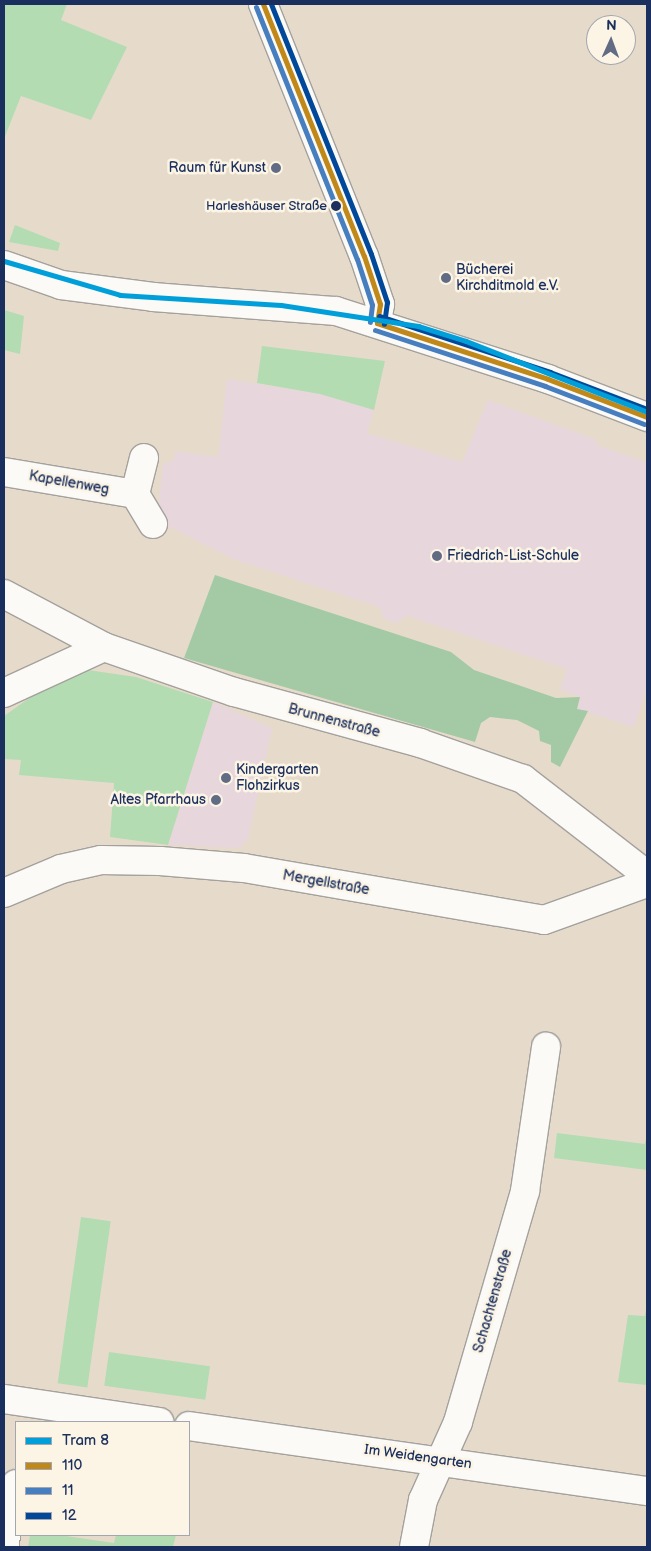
<!DOCTYPE html>
<meta charset="utf-8">
<style>
body{margin:0}
#map{position:relative;width:651px;height:1551px;overflow:hidden;background:#e6dbca;font-family:"Balsamiq Sans",sans-serif}
div>[style]{position:absolute}
.built>*{inset:0;background:#e8d6dd}
.green>*{inset:0;background:#b3dcb2;transform-origin:0 0}
.forest>*{inset:0;background:#a4caa5}
.roads{filter:drop-shadow(1px 0 #a4a19d) drop-shadow(-1px 0 #a4a19d) drop-shadow(0 1px #a4a19d) drop-shadow(0 -1px #a4a19d)}
.minor>*{height:28px;margin:-14px;padding:0 14px;transform-origin:14px;border-radius:14px;background:#fbfaf7}
.bus-1>*{height:5px;margin:-2.5px;padding:0 2.5px;transform-origin:2.5px;border-radius:2.5px;background:#c08818}
.bus-2>*{height:5px;margin:-2.5px;padding:0 2.5px;transform-origin:2.5px;border-radius:2.5px;background:#477ec0}
.bus-3>*{height:5px;margin:-2.5px;padding:0 2.5px;transform-origin:2.5px;border-radius:2.5px;background:#00489a}
.tram-1>*{height:5px;margin:-2.5px;padding:0 2.5px;transform-origin:2.5px;border-radius:2.5px;background:#019fd9}
.dots>*{width:14px;height:14px;translate:-50% -50%;box-sizing:border-box;border:2px solid #fcf5e5;border-radius:50%}
span{translate:-50% -50%;white-space:nowrap;text-align:center;line-height:1.15;-webkit-text-stroke:5px #fcf5e5;paint-order:stroke}
.bus-label{font-size:13px;color:#1b2f5e}
.right{translate:-100% -50%;text-align:right}
.poi-label{font-size:14px;color:#1b2f5e}
.left{translate:0 -50%;text-align:left}
.street-label{font-size:14px;color:#1b2f5e}
.frame{position:absolute;inset:0;border:5px solid #1b2f5e;pointer-events:none}
.legend{position:absolute;left:15px;top:1421px;width:175px;height:115px;box-sizing:border-box;background:#fcf5e5;border:1px solid #a2a6af;margin:0;padding:6px 9px;list-style:none;font-size:15px;color:#1b2f5e}
.legend li{display:flex;align-items:center;gap:10px;height:25px}
.legend b{width:25px;border:1px solid #a2a6af}
.north{position:absolute;left:586px;top:15px;width:50px;height:50px;box-sizing:border-box;background:#fcf5e5;border:1px solid #a2a6af;border-radius:50%;rotate:2deg;font-size:14px;font-weight:700;line-height:20px;text-align:center;color:#1b2f5e}
.north::after{content:'';display:block;margin:auto;width:18px;height:22px;background:#626b84;clip-path:polygon(50% 0,100% 100%,50% 72%,0 100%)}
</style>
<div id="map">
<div class="built">
<i style="clip-path:polygon(227px 379px,320px 394px,374px 410px,367px 433px,462px 462px,488px 400px,597px 440px,596px 445px,647px 462px,647px 688px,634px 727px,577px 709px,580px 697px,560px 689px,567px 669px,407px 616px,396px 623px,384px 619px,379px 607px,233px 559px,164px 524px,158px 511px,163px 465px,174px 460px,175px 451px,218px 457px)"></i>
<i style="clip-path:polygon(213px 702px,272px 728px,248px 839px,240px 848px,168px 845px)"></i>
</div>
<div class="green">
<i style="clip-path:polygon(4px 4px,67px 4px,61px 20px,127px 47px,91px 120px,21px 96px,4px 139px)"></i>
<i style="clip-path:polygon(15px 225px,60px 243px,58px 251px,9px 242px)"></i>
<i style="clip-path:polygon(4px 310px,24px 316px,20px 354px,4px 350px)"></i>
<i style="clip-path:polygon(262px 346px,385px 361px,374px 410px,320px 394px,257px 383px)"></i>
<i style="clip-path:polygon(88px 670px,136px 677px,213px 702px,168px 845px,110px 837px,114px 783px,19px 775px,21px 760px,4px 759px,4px 716px,42px 689px)"></i>
<i style="clip-path:polygon(647px 1132px,647px 1170px,554px 1158px,557px 1133px,645px 1144px)"></i>
<i style="left:81px;top:1217px;width:30px;height:168px;rotate:8deg"></i>
<i style="clip-path:polygon(647px 1303px,647px 1385px,618px 1382px,628px 1315px,645px 1316px)"></i>
<i style="left:109px;top:1352px;width:102px;height:34px;rotate:8deg"></i>
<i style="clip-path:polygon(30px 1535px,59px 1535px,114px 1543px,116px 1535px,176px 1535px,173px 1547px,28px 1547px)"></i>
</div>
<div class="forest">
<i style="clip-path:polygon(215px 575px,451px 652px,474px 670px,556px 698px,580px 697px,577px 709px,588px 711px,560px 767px,551px 762px,551px 745px,540px 741px,539px 731px,517px 720px,490px 717px,481px 723px,475px 742px,184px 658px)"></i>
</div>
<div class="roads">
<div class="minor">
<i style="left:263px;top:4px;width:271px;rotate:68.2deg"></i>
<i style="left:364px;top:256px;width:51px;rotate:71.6deg"></i>
<i style="left:380px;top:304px;width:19px;rotate:99deg"></i>
<i style="left:4px;top:265px;width:60px;rotate:19.3deg"></i>
<i style="left:61px;top:285px;width:93px;rotate:7.4deg"></i>
<i style="left:153px;top:297px;width:184px;rotate:4.4deg"></i>
<i style="left:336px;top:311px;width:223px;rotate:17.8deg"></i>
<i style="left:548px;top:379px;width:106px;rotate:21deg"></i>
<i style="left:144px;top:458px;width:37px;rotate:104deg"></i>
<i style="left:135px;top:494px;width:35px;rotate:59deg"></i>
<i style="left:4px;top:472px;width:133px;rotate:9.5deg"></i>
<i style="left:4px;top:594px;width:113px;rotate:27.9deg"></i>
<i style="left:104px;top:647px;width:138px;rotate:19.1deg"></i>
<i style="left:234px;top:692px;width:193px;rotate:15.3deg"></i>
<i style="left:420px;top:743px;width:109px;rotate:19.3deg"></i>
<i style="left:523px;top:779px;width:157px;rotate:37.7deg"></i>
<i style="left:4px;top:693px;width:110px;rotate:-24.7deg"></i>
<i style="left:4px;top:893px;width:62px;rotate:-22.8deg"></i>
<i style="left:61px;top:869px;width:41px;rotate:-12.7deg"></i>
<i style="left:101px;top:860px;width:59px;rotate:1deg"></i>
<i style="left:160px;top:861px;width:84px;rotate:4.8deg"></i>
<i style="left:244px;top:868px;width:304px;rotate:9.8deg"></i>
<i style="left:544px;top:920px;width:109px;rotate:-19.8deg"></i>
<i style="left:4px;top:1399px;width:157px;rotate:8.4deg"></i>
<i style="left:189px;top:1426px;width:463px;rotate:8.1deg"></i>
<i style="left:4px;top:1547px;width:64px;rotate:-79.2deg"></i>
<i style="left:414px;top:1547px;width:48px;rotate:-79.2deg"></i>
<i style="left:423px;top:1500px;width:85px;rotate:-65.8deg"></i>
<i style="left:458px;top:1422px;width:241px;rotate:-73.8deg"></i>
<i style="left:525px;top:1191px;width:146px;rotate:-81.7deg"></i>
</div>
</div>
<div class="bus-1">
<i style="left:263px;top:4px;width:271px;rotate:68.2deg"></i>
<i style="left:364px;top:256px;width:51px;rotate:71.6deg"></i>
<i style="left:380px;top:304px;width:19px;rotate:99deg"></i>
<i style="left:377px;top:323px;width:180px;rotate:18.1deg"></i>
<i style="left:548px;top:379px;width:106px;rotate:21deg"></i>
</div>
<div class="bus-2">
<i style="left:256px;top:7px;width:271px;rotate:68.2deg"></i>
<i style="left:357px;top:259px;width:48px;rotate:71.9deg"></i>
<i style="left:372px;top:305px;width:17px;rotate:97deg"></i>
<i style="left:375px;top:330px;width:179px;rotate:18.2deg"></i>
<i style="left:545px;top:386px;width:106px;rotate:21deg"></i>
</div>
<div class="bus-3">
<i style="left:271px;top:4px;width:269px;rotate:68.2deg"></i>
<i style="left:371px;top:254px;width:51px;rotate:71.6deg"></i>
<i style="left:387px;top:302px;width:22px;rotate:98deg"></i>
<i style="left:379px;top:316px;width:180px;rotate:18.1deg"></i>
<i style="left:550px;top:372px;width:104px;rotate:20.9deg"></i>
</div>
<div class="tram-1">
<i style="left:4px;top:261px;width:121px;rotate:16.3deg"></i>
<i style="left:120px;top:295px;width:161px;rotate:3.6deg"></i>
<i style="left:281px;top:305px;width:139px;rotate:8.7deg"></i>
<i style="left:418px;top:326px;width:50px;rotate:17.4deg"></i>
<i style="left:466px;top:341px;width:194px;rotate:21.4deg"></i>
</div>
<div class="dots">
<i style="left:276px;top:168px;background:#626b84"></i>
<i style="left:336px;top:206px;background:#1b2f5e"></i>
<i style="left:446px;top:278px;background:#626b84"></i>
<i style="left:437px;top:556px;background:#626b84"></i>
<i style="left:226px;top:778px;background:#626b84"></i>
<i style="left:216px;top:800px;background:#626b84"></i>
</div>
<div class="bus-label">
<span class="right" style="left:327px;top:206px">Harleshäuser Straße</span>
</div>
<div class="poi-label">
<span class="right" style="left:266px;top:168px">Raum für Kunst</span>
<span class="left" style="left:456px;top:278px">Bücherei<br>Kirchditmold e.V.</span>
<span class="left" style="left:447px;top:556px">Friedrich-List-Schule</span>
<span class="left" style="left:236px;top:778px">Kindergarten<br>Flohzirkus</span>
<span class="right" style="left:206px;top:800px">Altes Pfarrhaus</span>
</div>
<div class="street-label">
<span style="left:69px;top:483px;rotate:10deg">Kapellenweg</span>
<span style="left:334px;top:721px;rotate:15deg">Brunnenstraße</span>
<span style="left:326px;top:883px;rotate:10deg">Mergellstraße</span>
<span style="left:493px;top:1301px;rotate:-74deg">Schachtenstraße</span>
<span style="left:418px;top:1457px;rotate:8deg">Im Weidengarten</span>
</div>
<div class="frame"></div>
<ul class="legend">
<li><b style="height:6px;background:#019fd9"></b>Tram 8</li>
<li><b style="height:6px;background:#c08818"></b>110</li>
<li><b style="height:6px;background:#477ec0"></b>11</li>
<li><b style="height:6px;background:#00489a"></b>12</li>
</ul>
<div class="north">N</div>
</div>
